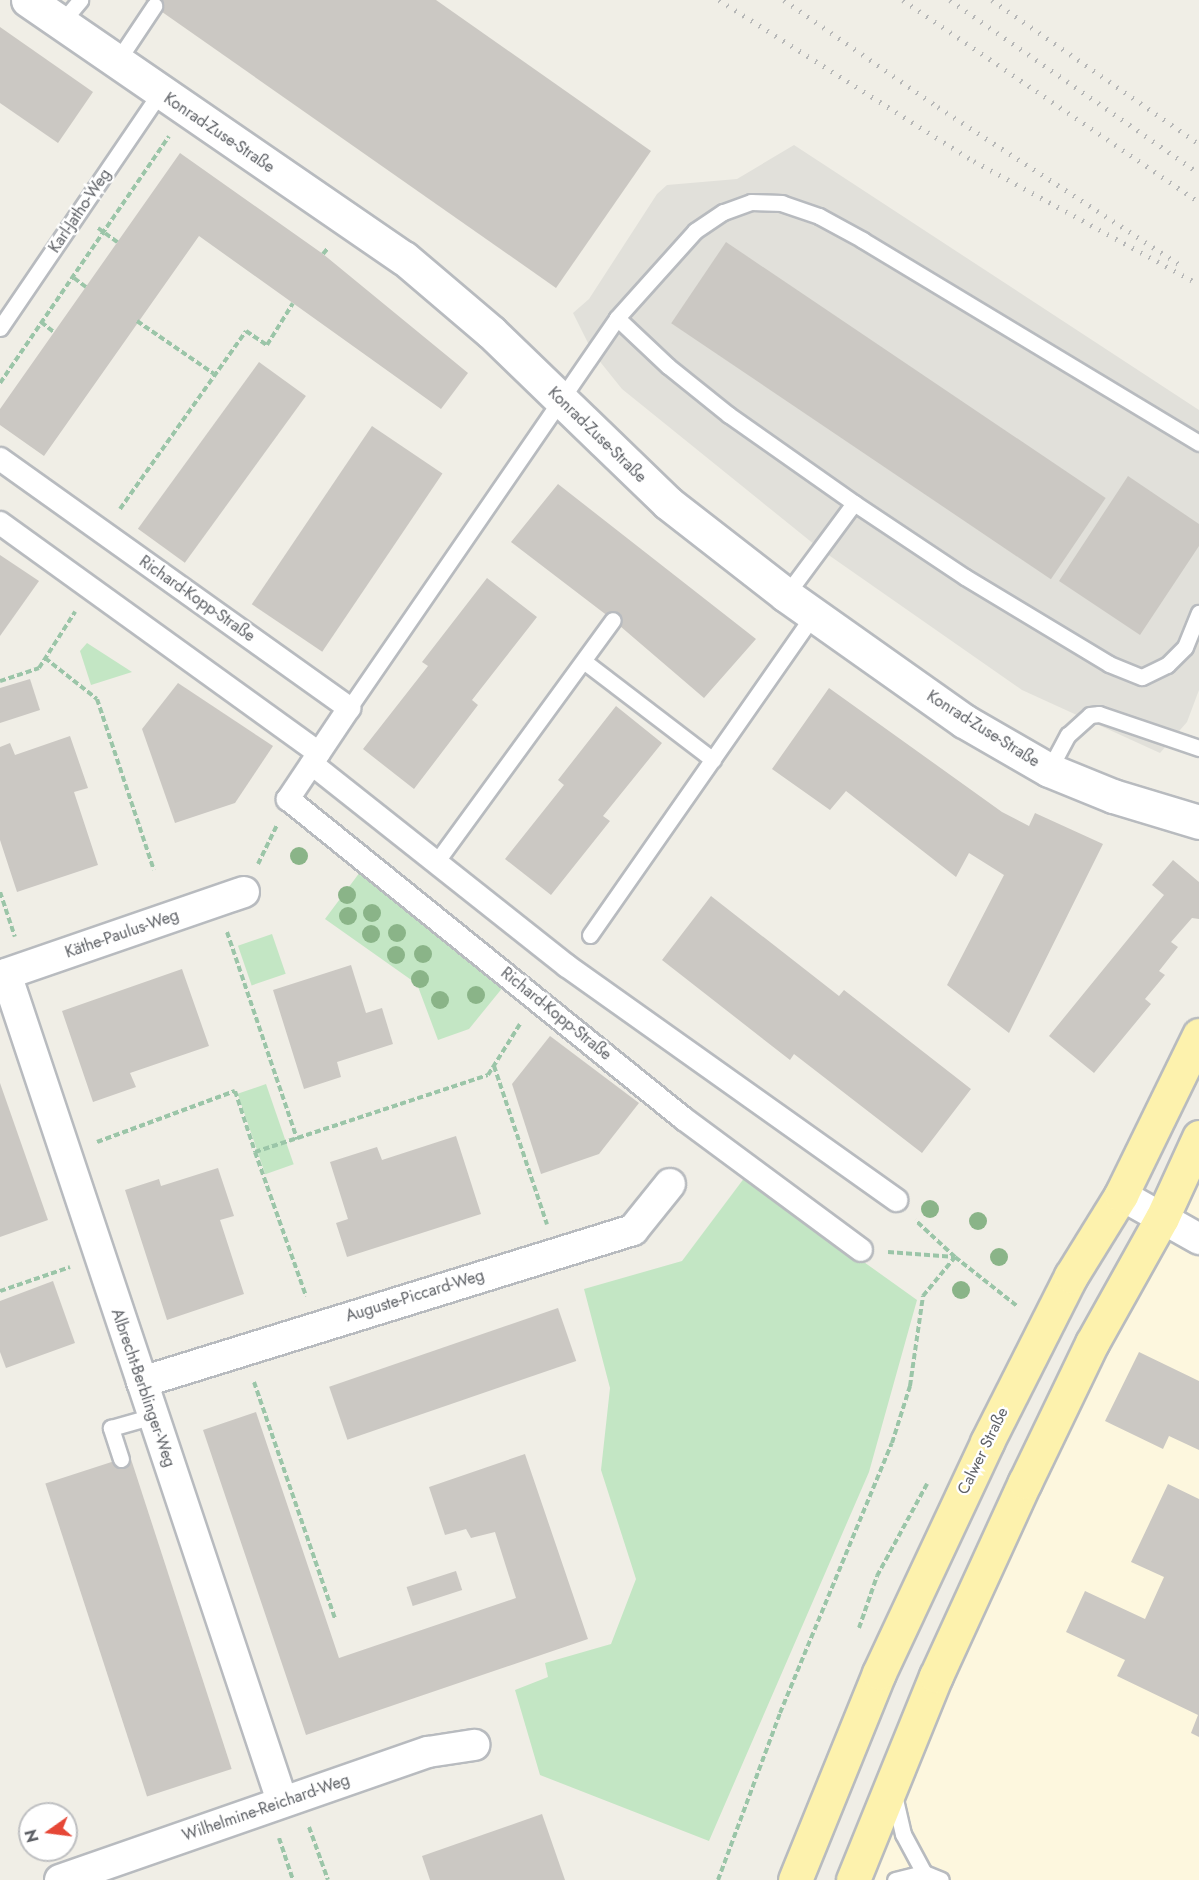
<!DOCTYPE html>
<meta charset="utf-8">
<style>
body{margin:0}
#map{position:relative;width:1199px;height:1880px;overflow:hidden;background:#f0eee6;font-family:Jost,sans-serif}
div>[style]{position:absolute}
.commercial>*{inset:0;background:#fdf7de}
.industrial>*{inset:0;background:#e1e0da}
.green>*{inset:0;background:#c3e6c4;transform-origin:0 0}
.building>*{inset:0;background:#cbc8c3;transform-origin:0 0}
.path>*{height:4px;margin-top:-2px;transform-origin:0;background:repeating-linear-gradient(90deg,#9bc5a8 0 6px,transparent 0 9px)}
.roads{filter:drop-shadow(2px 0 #b8bbbf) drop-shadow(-2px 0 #b8bbbf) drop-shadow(0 2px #b8bbbf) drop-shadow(0 -2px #b8bbbf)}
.service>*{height:15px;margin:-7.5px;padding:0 7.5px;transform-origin:7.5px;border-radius:7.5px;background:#fff}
.pedestrian>*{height:22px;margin:-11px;padding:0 11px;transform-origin:11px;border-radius:11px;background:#fff}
.minor>*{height:30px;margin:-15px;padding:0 15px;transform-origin:15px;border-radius:15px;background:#fff}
.tertiary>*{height:33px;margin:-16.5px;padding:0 16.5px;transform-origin:16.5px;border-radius:16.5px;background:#fff}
.primary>*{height:33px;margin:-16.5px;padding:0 16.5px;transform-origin:16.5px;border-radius:16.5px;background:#fdf2ad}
.rail>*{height:4.5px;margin-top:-2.25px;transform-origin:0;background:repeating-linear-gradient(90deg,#b6b7b7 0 1.5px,transparent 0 9.5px)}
.trees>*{width:18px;height:18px;margin:-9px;border-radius:50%;background:#8ab488}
span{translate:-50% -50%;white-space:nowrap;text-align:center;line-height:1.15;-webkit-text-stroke:4.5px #fff;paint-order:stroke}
.street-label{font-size:16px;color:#5e6166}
.north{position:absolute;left:18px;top:1802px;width:60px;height:60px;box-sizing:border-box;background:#fff;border:2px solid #bfc0c2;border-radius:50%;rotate:256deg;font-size:16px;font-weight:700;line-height:24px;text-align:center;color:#5e6166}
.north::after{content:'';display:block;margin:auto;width:21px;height:27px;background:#e64736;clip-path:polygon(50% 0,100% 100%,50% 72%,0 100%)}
</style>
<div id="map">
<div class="commercial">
<i style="clip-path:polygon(1199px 1138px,1199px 1880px,854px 1880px)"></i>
</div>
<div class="industrial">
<i style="clip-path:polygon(794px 145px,1199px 410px,1199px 690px,1187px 722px,1160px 753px,1022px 690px,820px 549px,622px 389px,593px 353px,573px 313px,589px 299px,657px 194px,667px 185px,737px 179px)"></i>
</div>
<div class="green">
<i style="clip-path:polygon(87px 643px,132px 672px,91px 685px,80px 651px)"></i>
<i style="clip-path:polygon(363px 868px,508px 981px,469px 1029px,438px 1040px,417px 984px,325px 919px)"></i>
<i style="left:272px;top:934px;width:42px;height:36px;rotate:71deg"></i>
<i style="left:266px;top:1084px;width:85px;height:30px;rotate:71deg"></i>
<i style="clip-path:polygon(745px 1177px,917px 1300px,869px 1472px,709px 1841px,540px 1775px,515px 1690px,548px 1677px,545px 1663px,611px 1644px,636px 1579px,601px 1470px,610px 1388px,584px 1289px,682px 1261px)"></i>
</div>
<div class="building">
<i style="clip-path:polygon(145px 0,436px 0,651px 151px,556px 288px)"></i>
<i style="clip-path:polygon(0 27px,93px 92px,58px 143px,0 103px)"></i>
<i style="clip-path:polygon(180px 153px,323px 254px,468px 373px,441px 409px,199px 236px,44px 456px,0 425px,0 409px)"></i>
<i style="left:726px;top:242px;width:458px;height:98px;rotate:34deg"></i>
<i style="left:259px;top:362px;width:58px;height:206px;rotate:36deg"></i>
<i style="left:372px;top:426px;width:85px;height:215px;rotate:34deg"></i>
<i style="clip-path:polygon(1128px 476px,1199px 524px,1199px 546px,1140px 635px,1059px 581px)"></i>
<i style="clip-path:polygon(558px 484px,756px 639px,704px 698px,613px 620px,511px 542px)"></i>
<i style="clip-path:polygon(0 555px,39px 581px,0 636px)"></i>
<i style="clip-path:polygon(487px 578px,537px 617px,472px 700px,478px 705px,414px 789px,363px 749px,428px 666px,422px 662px)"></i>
<i style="clip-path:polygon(30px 679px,40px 710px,0 723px,0 688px)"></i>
<i style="clip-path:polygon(178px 683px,273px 746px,235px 803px,175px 823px,142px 729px)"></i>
<i style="clip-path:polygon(829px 688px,1002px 812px,1029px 826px,1035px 813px,1103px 844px,1009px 1033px,947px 985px,1004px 875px,969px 853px,956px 877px,846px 791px,830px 810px,772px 769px)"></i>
<i style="clip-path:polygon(616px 706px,662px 743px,603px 816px,610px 821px,551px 895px,505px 859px,564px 785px,558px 780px)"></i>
<i style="clip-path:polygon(70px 736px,88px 788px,74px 792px,98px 865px,17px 892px,0 840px,0 747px,10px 743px,15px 755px)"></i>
<i style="clip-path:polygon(1173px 860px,1199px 882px,1199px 919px,1192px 918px,1171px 942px,1178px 947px,1159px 971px,1165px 975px,1145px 999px,1151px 1004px,1094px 1073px,1049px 1036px,1164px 895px,1152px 885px)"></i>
<i style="clip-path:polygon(711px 896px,839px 996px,844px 990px,971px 1089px,922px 1153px,794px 1054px,790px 1060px,662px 960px)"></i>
<i style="clip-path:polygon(351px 965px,366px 1013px,382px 1008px,393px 1044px,337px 1062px,341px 1077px,304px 1089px,273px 990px)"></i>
<i style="clip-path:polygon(182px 969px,209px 1046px,130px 1073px,136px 1087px,93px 1102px,62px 1011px)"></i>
<i style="clip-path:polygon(550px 1036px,639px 1103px,599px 1154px,541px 1174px,512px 1084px)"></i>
<i style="clip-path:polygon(0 1083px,48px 1220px,0 1237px)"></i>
<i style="clip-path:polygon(456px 1136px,481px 1214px,347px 1257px,336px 1223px,348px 1219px,330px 1162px,377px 1147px,382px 1160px)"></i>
<i style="clip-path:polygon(218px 1168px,234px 1216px,220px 1220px,244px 1294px,167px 1320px,125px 1190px,159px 1179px,161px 1186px)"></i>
<i style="clip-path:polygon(53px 1281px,75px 1343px,6px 1368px,0 1352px,0 1301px)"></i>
<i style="left:558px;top:1308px;width:56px;height:242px;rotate:71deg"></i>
<i style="clip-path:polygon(1139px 1352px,1199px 1381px,1199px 1450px,1169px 1436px,1163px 1449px,1105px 1421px)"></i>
<i style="clip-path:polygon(256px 1412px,339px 1658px,516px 1598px,495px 1532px,471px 1538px,466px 1529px,445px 1535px,429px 1487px,525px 1454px,588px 1639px,306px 1735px,203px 1430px)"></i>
<i style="left:130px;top:1456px;width:329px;height:89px;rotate:72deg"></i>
<i style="clip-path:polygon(1168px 1484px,1199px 1499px,1199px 1737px,1191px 1733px,1198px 1715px,1117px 1676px,1125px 1660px,1066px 1632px,1085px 1591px,1145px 1619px,1164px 1577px,1131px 1562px)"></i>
<i style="left:456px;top:1571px;width:20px;height:52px;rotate:72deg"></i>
<i style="clip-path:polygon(542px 1814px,565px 1880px,430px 1880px,422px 1856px)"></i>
</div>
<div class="path">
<i style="left:98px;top:228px;width:24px;rotate:36deg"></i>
<i style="left:323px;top:254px;width:8px;rotate:-50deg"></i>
<i style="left:74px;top:278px;width:15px;rotate:37deg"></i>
<i style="left:137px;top:321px;width:93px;rotate:34.5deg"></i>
<i style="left:41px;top:322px;width:16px;rotate:38deg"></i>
<i style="left:0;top:383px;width:299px;rotate:-55.6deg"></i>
<i style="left:120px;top:509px;width:218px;rotate:-54.7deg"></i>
<i style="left:246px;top:331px;width:25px;rotate:34deg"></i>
<i style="left:267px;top:345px;width:49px;rotate:-58.2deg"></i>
<i style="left:45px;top:658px;width:66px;rotate:38.3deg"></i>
<i style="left:97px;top:699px;width:180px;rotate:71.6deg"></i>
<i style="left:0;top:681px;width:41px;rotate:-18.4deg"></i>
<i style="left:39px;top:668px;width:67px;rotate:-57.3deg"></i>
<i style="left:258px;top:864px;width:43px;rotate:-64deg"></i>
<i style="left:0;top:892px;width:47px;rotate:71.6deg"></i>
<i style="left:227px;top:932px;width:219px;rotate:71.3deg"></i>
<i style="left:494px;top:1066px;width:167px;rotate:71.5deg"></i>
<i style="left:97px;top:1142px;width:147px;rotate:-20.3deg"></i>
<i style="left:235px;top:1091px;width:64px;rotate:71.8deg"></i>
<i style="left:255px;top:1152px;width:245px;rotate:-18.3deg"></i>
<i style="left:488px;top:1075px;width:60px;rotate:-57.9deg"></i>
<i style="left:255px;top:1152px;width:153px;rotate:70.5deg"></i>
<i style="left:888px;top:1252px;width:67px;rotate:4.3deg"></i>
<i style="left:955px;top:1257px;width:79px;rotate:38.3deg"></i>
<i style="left:0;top:1291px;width:74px;rotate:-18.9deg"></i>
<i style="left:254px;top:1382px;width:250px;rotate:71.1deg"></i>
<i style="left:859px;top:1628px;width:55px;rotate:-70.9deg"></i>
<i style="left:877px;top:1576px;width:105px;rotate:-61.5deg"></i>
<i style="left:309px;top:1827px;width:56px;rotate:70.3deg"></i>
<i style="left:279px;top:1838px;width:44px;rotate:71.6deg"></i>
<i style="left:718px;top:1880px;width:178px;rotate:-69.6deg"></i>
<i style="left:780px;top:1713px;width:292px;rotate:-67.5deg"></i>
<i style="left:892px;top:1443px;width:60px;rotate:-72.5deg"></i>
<i style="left:910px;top:1386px;width:91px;rotate:-81.8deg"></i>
<i style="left:923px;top:1296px;width:50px;rotate:-50.6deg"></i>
<i style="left:955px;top:1257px;width:54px;rotate:-137.2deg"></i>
</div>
<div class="roads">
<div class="service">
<i style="left:61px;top:23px;width:30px;rotate:-50deg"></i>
<i style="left:116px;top:63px;width:69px;rotate:-56.3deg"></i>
<i style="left:0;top:328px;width:284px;rotate:-55.8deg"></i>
<i style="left:1199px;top:443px;width:393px;rotate:-148.9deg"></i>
<i style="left:863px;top:240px;width:50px;rotate:-151.4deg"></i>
<i style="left:819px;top:216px;width:39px;rotate:-161deg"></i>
<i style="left:782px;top:203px;width:31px;rotate:-178deg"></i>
<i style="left:751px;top:202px;width:30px;rotate:160deg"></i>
<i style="left:723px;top:212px;width:34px;rotate:146deg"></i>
<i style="left:695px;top:231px;width:117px;rotate:131.9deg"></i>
<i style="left:617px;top:318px;width:70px;rotate:43.3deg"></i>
<i style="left:668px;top:366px;width:78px;rotate:38.8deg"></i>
<i style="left:729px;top:415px;width:153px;rotate:35.1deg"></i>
<i style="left:854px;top:503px;width:133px;rotate:33.7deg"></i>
<i style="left:965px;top:577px;width:168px;rotate:31.1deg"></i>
<i style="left:1109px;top:664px;width:35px;rotate:22deg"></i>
<i style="left:1142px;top:677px;width:28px;rotate:-26deg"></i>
<i style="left:1167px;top:665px;width:25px;rotate:-45deg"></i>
<i style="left:1185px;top:647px;width:37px;rotate:-68deg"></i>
<i style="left:786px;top:595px;width:114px;rotate:-53.5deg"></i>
<i style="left:585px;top:662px;width:161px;rotate:37.4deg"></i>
<i style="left:349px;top:708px;width:473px;rotate:-55.5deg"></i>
<i style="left:1049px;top:770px;width:40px;rotate:-62deg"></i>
<i style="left:1068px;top:735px;width:30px;rotate:-42deg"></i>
<i style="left:1090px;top:715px;width:9px;rotate:-6deg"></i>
<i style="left:1099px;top:714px;width:106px;rotate:18.8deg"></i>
<i style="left:437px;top:861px;width:298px;rotate:-53.9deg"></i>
<i style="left:590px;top:935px;width:390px;rotate:-55.1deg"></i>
<i style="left:121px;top:1459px;width:33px;rotate:-108deg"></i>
<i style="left:111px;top:1428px;width:44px;rotate:-15.9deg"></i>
<i style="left:894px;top:1795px;width:40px;rotate:77deg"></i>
<i style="left:903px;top:1834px;width:44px;rotate:61.7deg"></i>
<i style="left:895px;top:1880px;width:30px;rotate:-14deg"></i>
<i style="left:924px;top:1873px;width:18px;rotate:22deg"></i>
</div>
<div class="pedestrian">
<i style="left:0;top:459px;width:429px;rotate:35.5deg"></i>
<i style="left:349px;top:708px;width:110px;rotate:123.8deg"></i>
<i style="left:288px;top:799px;width:509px;rotate:38.94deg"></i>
<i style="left:684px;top:1119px;width:220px;rotate:36.5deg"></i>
<i style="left:0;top:523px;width:393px;rotate:35.8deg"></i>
<i style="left:312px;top:764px;width:325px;rotate:38.4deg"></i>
<i style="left:567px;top:966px;width:404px;rotate:35.4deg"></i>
</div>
<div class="minor">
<i style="left:6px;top:974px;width:872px;rotate:71.54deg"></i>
<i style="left:0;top:976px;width:258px;rotate:-19deg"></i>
<i style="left:1121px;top:1195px;width:90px;rotate:29.4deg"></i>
<i style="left:142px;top:1382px;width:514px;rotate:-17.2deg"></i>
<i style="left:633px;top:1230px;width:59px;rotate:-51.2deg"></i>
<i style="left:60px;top:1880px;width:390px;rotate:-19.2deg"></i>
<i style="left:428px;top:1752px;width:47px;rotate:-8.7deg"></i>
</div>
<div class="tertiary">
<i style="left:28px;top:0;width:456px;rotate:34.5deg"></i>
<i style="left:404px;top:258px;width:114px;rotate:40.4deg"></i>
<i style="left:491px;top:332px;width:246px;rotate:44deg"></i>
<i style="left:668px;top:503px;width:150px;rotate:37.9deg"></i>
<i style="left:786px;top:595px;width:218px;rotate:35.3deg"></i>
<i style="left:964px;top:721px;width:98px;rotate:30deg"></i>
<i style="left:1049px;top:770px;width:69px;rotate:22.1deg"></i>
<i style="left:1113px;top:796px;width:90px;rotate:16.8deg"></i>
</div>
<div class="primary">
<i style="left:795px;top:1880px;width:223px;rotate:-67.9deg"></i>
<i style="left:879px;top:1673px;width:255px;rotate:-64.9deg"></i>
<i style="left:987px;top:1442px;width:186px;rotate:-63.2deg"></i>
<i style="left:1071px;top:1276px;width:95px;rotate:-58.3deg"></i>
<i style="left:1121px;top:1195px;width:178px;rotate:-64deg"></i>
<i style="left:853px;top:1880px;width:220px;rotate:-67.9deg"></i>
<i style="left:936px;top:1676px;width:213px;rotate:-65.4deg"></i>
<i style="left:1025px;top:1482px;width:154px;rotate:-64.3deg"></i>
<i style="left:1092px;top:1343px;width:143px;rotate:-60.8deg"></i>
<i style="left:1162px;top:1218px;width:89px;rotate:-65.4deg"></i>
</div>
</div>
<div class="rail">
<i style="left:719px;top:0;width:302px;rotate:32.3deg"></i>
<i style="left:974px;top:161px;width:256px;rotate:28.7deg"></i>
<i style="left:784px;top:0;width:188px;rotate:34.8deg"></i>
<i style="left:938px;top:107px;width:293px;rotate:33.1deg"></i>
<i style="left:903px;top:0;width:358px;rotate:34.3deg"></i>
<i style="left:950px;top:0;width:303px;rotate:34.8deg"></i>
<i style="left:992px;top:0;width:252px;rotate:34.8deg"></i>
</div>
<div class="trees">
<i style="left:299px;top:856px"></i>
<i style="left:347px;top:895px"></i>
<i style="left:372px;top:913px"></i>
<i style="left:348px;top:916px"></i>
<i style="left:397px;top:933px"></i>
<i style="left:371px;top:934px"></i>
<i style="left:423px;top:954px"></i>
<i style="left:396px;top:955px"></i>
<i style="left:420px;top:979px"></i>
<i style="left:476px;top:995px"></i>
<i style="left:440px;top:1000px"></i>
<i style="left:930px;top:1209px"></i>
<i style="left:978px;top:1221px"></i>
<i style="left:999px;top:1257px"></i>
<i style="left:961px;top:1290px"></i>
</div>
<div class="street-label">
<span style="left:219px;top:133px;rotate:34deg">Konrad-Zuse-Straße</span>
<span style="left:80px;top:211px;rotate:-56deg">Karl-Jatho-Weg</span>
<span style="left:597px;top:435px;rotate:44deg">Konrad-Zuse-Straße</span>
<span style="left:197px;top:599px;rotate:35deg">Richard-Kopp-Straße</span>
<span style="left:983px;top:729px;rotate:32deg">Konrad-Zuse-Straße</span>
<span style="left:122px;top:934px;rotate:-19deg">Käthe-Paulus-Weg</span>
<span style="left:556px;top:1014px;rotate:39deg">Richard-Kopp-Straße</span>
<span style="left:415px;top:1296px;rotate:-17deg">Auguste-Piccard-Weg</span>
<span style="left:143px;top:1388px;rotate:71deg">Albrecht-Berblinger-Weg</span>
<span style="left:983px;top:1451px;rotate:-64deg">Calwer Straße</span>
<span style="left:266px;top:1808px;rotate:-19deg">Wilhelmine-Reichard-Weg</span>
</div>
<div class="north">N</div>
</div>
